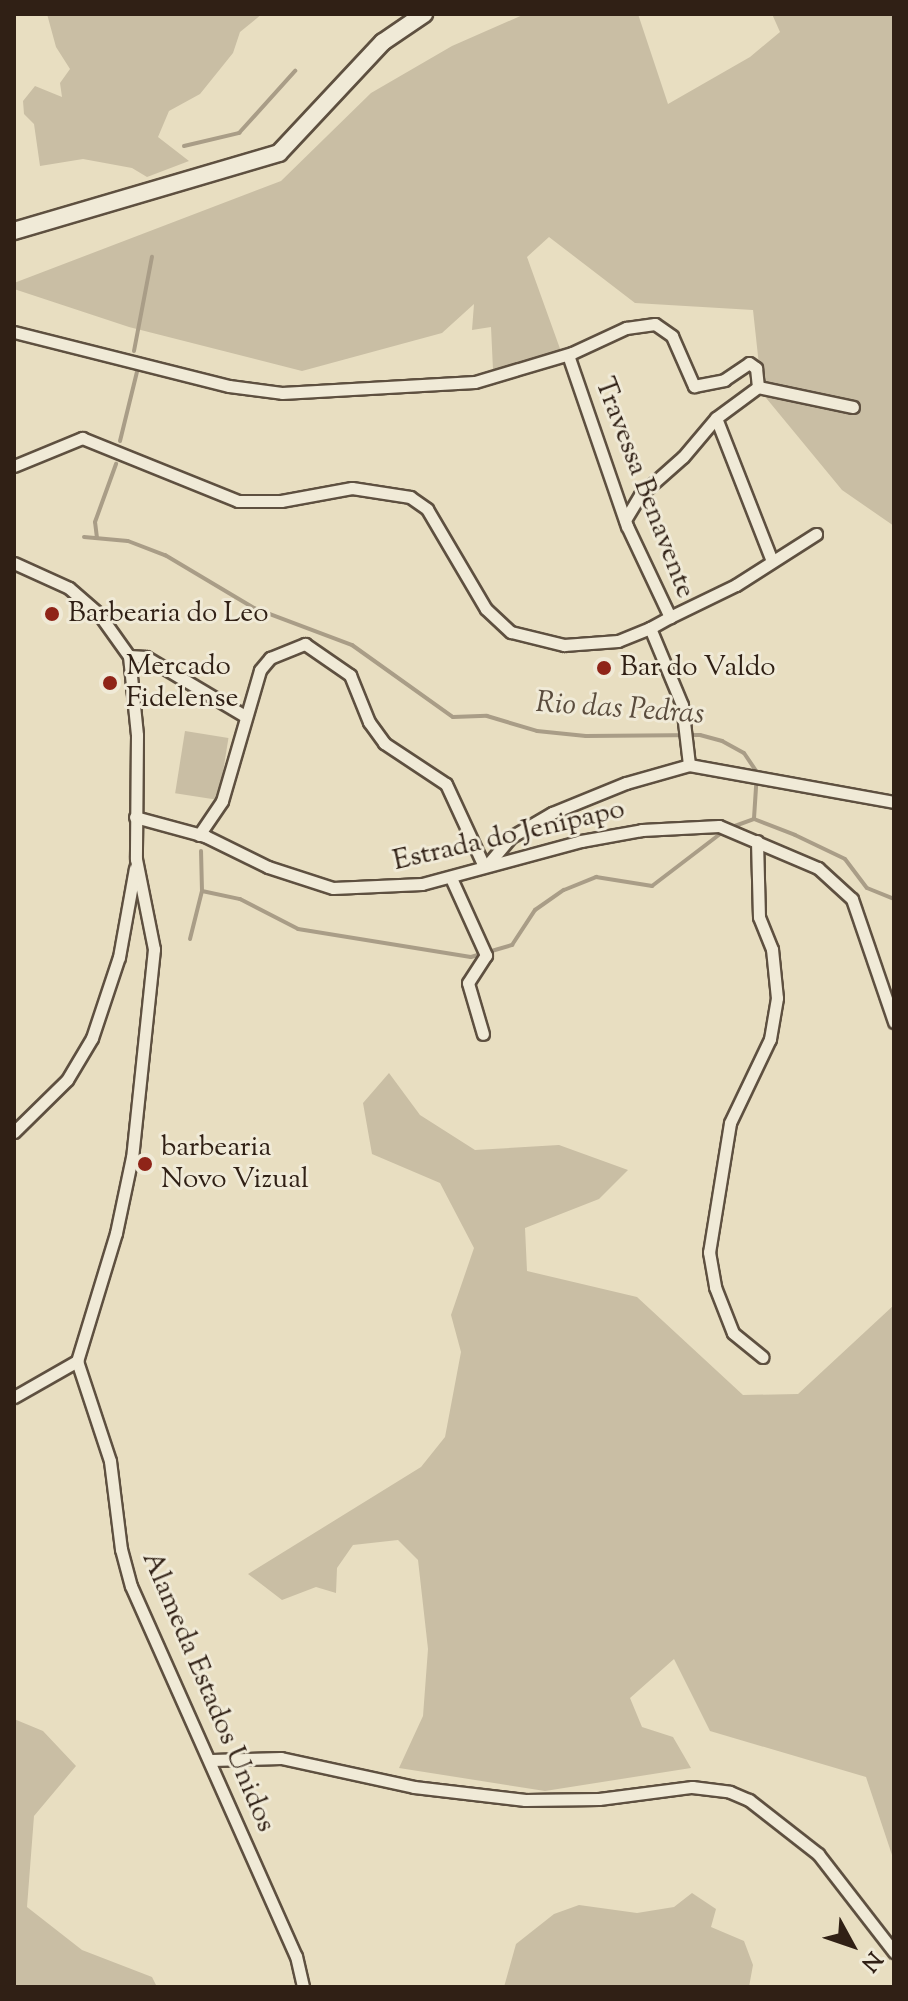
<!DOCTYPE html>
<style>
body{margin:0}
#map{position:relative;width:908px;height:2001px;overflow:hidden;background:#e8dec1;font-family:"Sorts Mill Goudy",serif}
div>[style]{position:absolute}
.green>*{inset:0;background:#c9bea4;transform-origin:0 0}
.stream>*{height:4px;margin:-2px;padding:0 2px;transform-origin:2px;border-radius:2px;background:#a99d87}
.roads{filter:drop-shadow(2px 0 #5e5040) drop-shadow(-2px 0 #5e5040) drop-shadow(0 2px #5e5040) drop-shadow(0 -2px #5e5040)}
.street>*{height:11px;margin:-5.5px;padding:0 5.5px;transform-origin:5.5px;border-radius:5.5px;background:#f0ead7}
.secondary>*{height:16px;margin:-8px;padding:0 8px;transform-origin:8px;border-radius:8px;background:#f0ead7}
.dots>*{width:22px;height:22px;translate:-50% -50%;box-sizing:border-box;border:4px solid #f0ead7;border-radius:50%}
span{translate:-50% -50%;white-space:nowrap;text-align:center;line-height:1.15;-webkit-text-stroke:6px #f0ead7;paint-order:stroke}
.street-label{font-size:28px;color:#302015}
.poi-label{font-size:28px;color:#302015}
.left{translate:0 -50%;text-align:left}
.water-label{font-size:30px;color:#5a4c3d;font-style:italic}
.frame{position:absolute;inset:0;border:16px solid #302015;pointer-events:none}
.north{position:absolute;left:812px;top:1905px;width:80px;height:80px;-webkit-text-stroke:6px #f0ead7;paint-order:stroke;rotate:130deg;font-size:22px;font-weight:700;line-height:32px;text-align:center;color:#302015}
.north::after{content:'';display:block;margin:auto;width:28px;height:36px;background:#302015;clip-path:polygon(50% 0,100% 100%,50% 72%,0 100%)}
</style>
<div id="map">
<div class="green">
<i style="clip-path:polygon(47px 14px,262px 14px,240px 32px,233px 53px,200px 94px,169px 111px,158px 137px,189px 161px,147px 177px,132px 168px,83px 159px,40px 166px,34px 124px,24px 114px,23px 101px,35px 86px,62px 97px,60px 83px,70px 69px,56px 47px)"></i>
<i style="clip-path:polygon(525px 14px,638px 14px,668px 104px,750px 57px,780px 32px,772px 14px,894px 14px,894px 526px,842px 490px,762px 393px,753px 310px,635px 303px,549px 237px,527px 257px,563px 357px,493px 370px,491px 327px,472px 330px,474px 304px,442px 333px,302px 371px,129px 327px,14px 289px,14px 283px,281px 181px,371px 93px,452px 46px)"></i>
<i style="left:185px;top:731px;width:44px;height:63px;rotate:9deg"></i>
<i style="clip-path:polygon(389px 1073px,420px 1115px,475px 1150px,559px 1145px,628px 1170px,599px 1199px,525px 1228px,527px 1271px,637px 1297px,743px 1395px,798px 1394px,894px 1305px,894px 1861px,866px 1777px,710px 1731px,674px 1659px,630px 1698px,642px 1727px,673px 1737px,691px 1768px,545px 1791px,399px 1768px,423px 1716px,428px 1649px,418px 1560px,398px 1540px,353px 1545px,337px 1568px,336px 1593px,316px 1587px,282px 1600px,248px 1574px,421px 1467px,445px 1437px,461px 1352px,451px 1315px,474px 1248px,440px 1183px,372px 1154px,363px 1103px)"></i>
<i style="clip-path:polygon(14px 1719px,43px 1731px,76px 1766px,34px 1816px,27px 1907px,82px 1950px,152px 1977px,157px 1987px,14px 1987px)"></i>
<i style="clip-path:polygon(692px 1893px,716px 1909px,711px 1927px,744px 1941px,753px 1965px,749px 1987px,504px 1987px,516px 1944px,554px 1914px,579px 1905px,637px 1913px,674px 1907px)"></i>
</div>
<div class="stream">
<i style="left:184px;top:146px;width:57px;rotate:-13.3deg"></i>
<i style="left:239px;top:133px;width:84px;rotate:-47.9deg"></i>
<i style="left:134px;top:351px;width:96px;rotate:-79.2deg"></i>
<i style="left:120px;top:441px;width:71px;rotate:-76.2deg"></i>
<i style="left:84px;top:537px;width:44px;rotate:5.2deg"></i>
<i style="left:128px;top:541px;width:40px;rotate:21deg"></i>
<i style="left:165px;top:555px;width:104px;rotate:30.8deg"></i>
<i style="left:254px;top:608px;width:105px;rotate:20.7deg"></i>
<i style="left:352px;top:645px;width:124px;rotate:35.5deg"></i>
<i style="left:453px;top:717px;width:34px;rotate:-2deg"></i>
<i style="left:487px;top:716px;width:52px;rotate:16.7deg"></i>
<i style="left:537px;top:731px;width:49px;rotate:5.8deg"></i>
<i style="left:586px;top:736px;width:114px;rotate:-0.5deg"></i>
<i style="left:700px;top:735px;width:23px;rotate:15deg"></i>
<i style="left:722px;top:741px;width:25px;rotate:29deg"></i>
<i style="left:744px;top:753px;width:23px;rotate:56deg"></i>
<i style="left:757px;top:772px;width:47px;rotate:93.7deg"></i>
<i style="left:97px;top:538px;width:16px;rotate:-97deg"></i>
<i style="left:95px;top:522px;width:62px;rotate:-70.1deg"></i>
<i style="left:732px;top:827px;width:23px;rotate:-20deg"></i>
<i style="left:754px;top:819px;width:44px;rotate:21.3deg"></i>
<i style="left:795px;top:835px;width:55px;rotate:25.6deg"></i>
<i style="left:845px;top:859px;width:36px;rotate:53deg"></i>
<i style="left:867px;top:888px;width:29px;rotate:22deg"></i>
<i style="left:202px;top:891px;width:39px;rotate:12deg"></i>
<i style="left:240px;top:899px;width:65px;rotate:27.3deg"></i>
<i style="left:298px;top:929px;width:175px;rotate:9.2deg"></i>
<i style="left:471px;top:957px;width:43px;rotate:-16.3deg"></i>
<i style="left:512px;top:945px;width:42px;rotate:-56.7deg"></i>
<i style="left:535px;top:910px;width:35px;rotate:-35deg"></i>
<i style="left:564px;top:890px;width:35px;rotate:-22deg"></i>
<i style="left:596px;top:877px;width:57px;rotate:9.1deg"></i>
<i style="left:652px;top:886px;width:91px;rotate:-37.4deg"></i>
<i style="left:190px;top:939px;width:49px;rotate:-76deg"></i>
<i style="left:202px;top:891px;width:40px;rotate:-91.4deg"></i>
</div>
<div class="roads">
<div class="street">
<i style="left:14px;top:332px;width:222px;rotate:14.1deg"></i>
<i style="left:229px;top:386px;width:53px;rotate:7.5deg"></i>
<i style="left:282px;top:393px;width:193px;rotate:-3.3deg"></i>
<i style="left:475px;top:382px;width:101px;rotate:-16.6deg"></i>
<i style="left:572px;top:353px;width:60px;rotate:-24.8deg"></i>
<i style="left:626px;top:328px;width:29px;rotate:-8deg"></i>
<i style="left:655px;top:324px;width:21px;rotate:35deg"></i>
<i style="left:672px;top:336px;width:55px;rotate:66.3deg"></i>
<i style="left:694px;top:386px;width:31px;rotate:-11deg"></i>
<i style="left:724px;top:380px;width:30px;rotate:-34deg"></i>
<i style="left:749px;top:363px;width:9px;rotate:36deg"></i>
<i style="left:756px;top:368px;width:19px;rotate:84deg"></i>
<i style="left:568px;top:355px;width:181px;rotate:71deg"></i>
<i style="left:627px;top:526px;width:101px;rotate:64.7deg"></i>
<i style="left:670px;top:617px;width:23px;rotate:151deg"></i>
<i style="left:650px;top:628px;width:83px;rotate:67.4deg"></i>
<i style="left:682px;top:705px;width:60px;rotate:83.3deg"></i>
<i style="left:716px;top:418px;width:154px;rotate:68.6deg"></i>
<i style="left:14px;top:466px;width:74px;rotate:-22.4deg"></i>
<i style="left:82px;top:438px;width:168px;rotate:22deg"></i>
<i style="left:238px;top:501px;width:43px"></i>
<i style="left:281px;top:501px;width:72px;rotate:-10.4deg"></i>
<i style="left:352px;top:488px;width:59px;rotate:8.8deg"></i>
<i style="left:410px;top:497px;width:21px;rotate:35deg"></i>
<i style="left:427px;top:509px;width:116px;rotate:59.5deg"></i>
<i style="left:486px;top:609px;width:34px;rotate:43deg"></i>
<i style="left:511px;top:632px;width:55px;rotate:13.8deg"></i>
<i style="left:564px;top:645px;width:54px;rotate:-4.2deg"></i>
<i style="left:618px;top:641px;width:35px;rotate:-22deg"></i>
<i style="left:625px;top:520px;width:29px;rotate:-59deg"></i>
<i style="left:640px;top:495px;width:57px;rotate:-41.5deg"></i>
<i style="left:683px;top:457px;width:51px;rotate:-49.8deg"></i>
<i style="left:716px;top:418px;width:52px;rotate:-36.4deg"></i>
<i style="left:758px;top:387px;width:97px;rotate:11.9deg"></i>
<i style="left:14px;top:563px;width:60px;rotate:24.4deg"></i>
<i style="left:69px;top:588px;width:40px;rotate:41deg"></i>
<i style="left:99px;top:614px;width:52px;rotate:54.5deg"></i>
<i style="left:129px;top:656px;width:79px;rotate:84.2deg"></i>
<i style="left:137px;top:735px;width:124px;rotate:90.5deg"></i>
<i style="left:136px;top:859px;width:92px;rotate:78.7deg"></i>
<i style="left:154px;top:949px;width:209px;rotate:96deg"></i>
<i style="left:132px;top:1157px;width:78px;rotate:101.9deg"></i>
<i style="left:116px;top:1233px;width:134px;rotate:106.9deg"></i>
<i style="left:77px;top:1361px;width:105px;rotate:71.7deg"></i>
<i style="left:110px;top:1461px;width:89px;rotate:82.9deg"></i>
<i style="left:121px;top:1549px;width:38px;rotate:75deg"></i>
<i style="left:131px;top:1586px;width:405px;rotate:66deg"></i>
<i style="left:296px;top:1956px;width:32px;rotate:77deg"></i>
<i style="left:670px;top:617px;width:73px;rotate:-25.9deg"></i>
<i style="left:736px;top:585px;width:95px;rotate:-32.5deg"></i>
<i style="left:129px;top:656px;width:17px;rotate:3deg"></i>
<i style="left:146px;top:657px;width:115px;rotate:30.8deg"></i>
<i style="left:135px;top:817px;width:73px;rotate:15.2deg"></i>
<i style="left:205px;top:836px;width:70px;rotate:26.2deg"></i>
<i style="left:268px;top:867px;width:68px;rotate:17.9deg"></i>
<i style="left:333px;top:888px;width:89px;rotate:-2.6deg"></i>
<i style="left:422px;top:884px;width:165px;rotate:-15.1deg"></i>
<i style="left:581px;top:841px;width:62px;rotate:-10.2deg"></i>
<i style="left:642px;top:830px;width:77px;rotate:-3deg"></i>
<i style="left:719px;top:826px;width:108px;rotate:23deg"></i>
<i style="left:818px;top:868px;width:46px;rotate:42.4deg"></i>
<i style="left:852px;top:899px;width:130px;rotate:71.1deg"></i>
<i style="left:199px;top:835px;width:41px;rotate:-55.9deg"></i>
<i style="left:222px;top:801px;width:136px;rotate:-73.8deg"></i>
<i style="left:260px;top:670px;width:16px;rotate:-50deg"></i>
<i style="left:270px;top:658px;width:38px;rotate:-22deg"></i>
<i style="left:305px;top:644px;width:55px;rotate:34.6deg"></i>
<i style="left:350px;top:675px;width:51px;rotate:68deg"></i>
<i style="left:369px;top:722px;width:26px;rotate:54deg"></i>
<i style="left:384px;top:743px;width:74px;rotate:33.5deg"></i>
<i style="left:446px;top:784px;width:88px;rotate:65.2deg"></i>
<i style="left:757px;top:841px;width:76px;rotate:88.5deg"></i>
<i style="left:759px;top:917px;width:35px;rotate:68deg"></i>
<i style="left:772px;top:949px;width:49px;rotate:84.2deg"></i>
<i style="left:777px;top:998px;width:42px;rotate:99.7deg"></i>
<i style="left:770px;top:1039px;width:93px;rotate:115.5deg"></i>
<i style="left:730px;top:1123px;width:131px;rotate:99.2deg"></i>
<i style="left:709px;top:1252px;width:36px;rotate:80deg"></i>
<i style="left:715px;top:1287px;width:49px;rotate:68.6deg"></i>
<i style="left:733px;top:1333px;width:38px;rotate:39deg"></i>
<i style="left:489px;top:863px;width:34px;rotate:-50deg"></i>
<i style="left:511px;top:837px;width:48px;rotate:-30.3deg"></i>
<i style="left:552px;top:813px;width:80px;rotate:-22.1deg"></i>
<i style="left:626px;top:783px;width:66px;rotate:-15.9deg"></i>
<i style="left:689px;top:765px;width:208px;rotate:10.2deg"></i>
<i style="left:451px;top:878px;width:85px;rotate:65.6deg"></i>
<i style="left:486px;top:955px;width:33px;rotate:123deg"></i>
<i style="left:468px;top:983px;width:53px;rotate:73.6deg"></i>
<i style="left:14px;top:1132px;width:74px;rotate:-44.5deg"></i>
<i style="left:67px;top:1080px;width:49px;rotate:-59.2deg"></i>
<i style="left:92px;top:1038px;width:85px;rotate:-71.6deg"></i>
<i style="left:119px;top:957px;width:90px;rotate:-79.8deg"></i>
<i style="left:14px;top:1397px;width:73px;rotate:-29.7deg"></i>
<i style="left:212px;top:1760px;width:69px;rotate:-1.7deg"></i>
<i style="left:281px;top:1758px;width:136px;rotate:12.3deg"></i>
<i style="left:414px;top:1787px;width:112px;rotate:6.7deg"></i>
<i style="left:525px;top:1800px;width:74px;rotate:-0.8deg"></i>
<i style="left:599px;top:1799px;width:94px;rotate:-7.4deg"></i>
<i style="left:692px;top:1787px;width:38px;rotate:7deg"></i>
<i style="left:730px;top:1792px;width:21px;rotate:23deg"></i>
<i style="left:749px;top:1800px;width:88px;rotate:38deg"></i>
<i style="left:818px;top:1854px;width:124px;rotate:52.2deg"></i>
</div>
<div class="secondary">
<i style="left:14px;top:231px;width:276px;rotate:-16.4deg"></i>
<i style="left:279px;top:153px;width:152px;rotate:-46.9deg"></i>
<i style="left:383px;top:42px;width:50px;rotate:-34.3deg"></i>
</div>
</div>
<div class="dots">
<i style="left:52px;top:614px;background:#8f2418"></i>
<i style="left:604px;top:668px;background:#8f2418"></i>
<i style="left:110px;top:683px;background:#8f2418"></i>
<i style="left:145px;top:1164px;background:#8f2418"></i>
</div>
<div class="street-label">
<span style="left:644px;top:488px;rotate:69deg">Travessa Benavente</span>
<span style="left:509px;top:836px;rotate:-13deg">Estrada do Jenipapo</span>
<span style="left:208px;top:1692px;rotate:67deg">Alameda Estados Unidos</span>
</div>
<div class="poi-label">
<span class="left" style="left:68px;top:614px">Barbearia do Leo</span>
<span class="left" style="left:126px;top:683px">Mercado<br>Fidelense</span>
<span class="left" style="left:620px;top:668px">Bar do Valdo</span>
<span class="left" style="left:161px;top:1164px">barbearia<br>Novo Vizual</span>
</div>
<div class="water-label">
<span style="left:620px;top:710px;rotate:4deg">Rio das Pedras</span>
</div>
<div class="frame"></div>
<div class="north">N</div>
</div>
